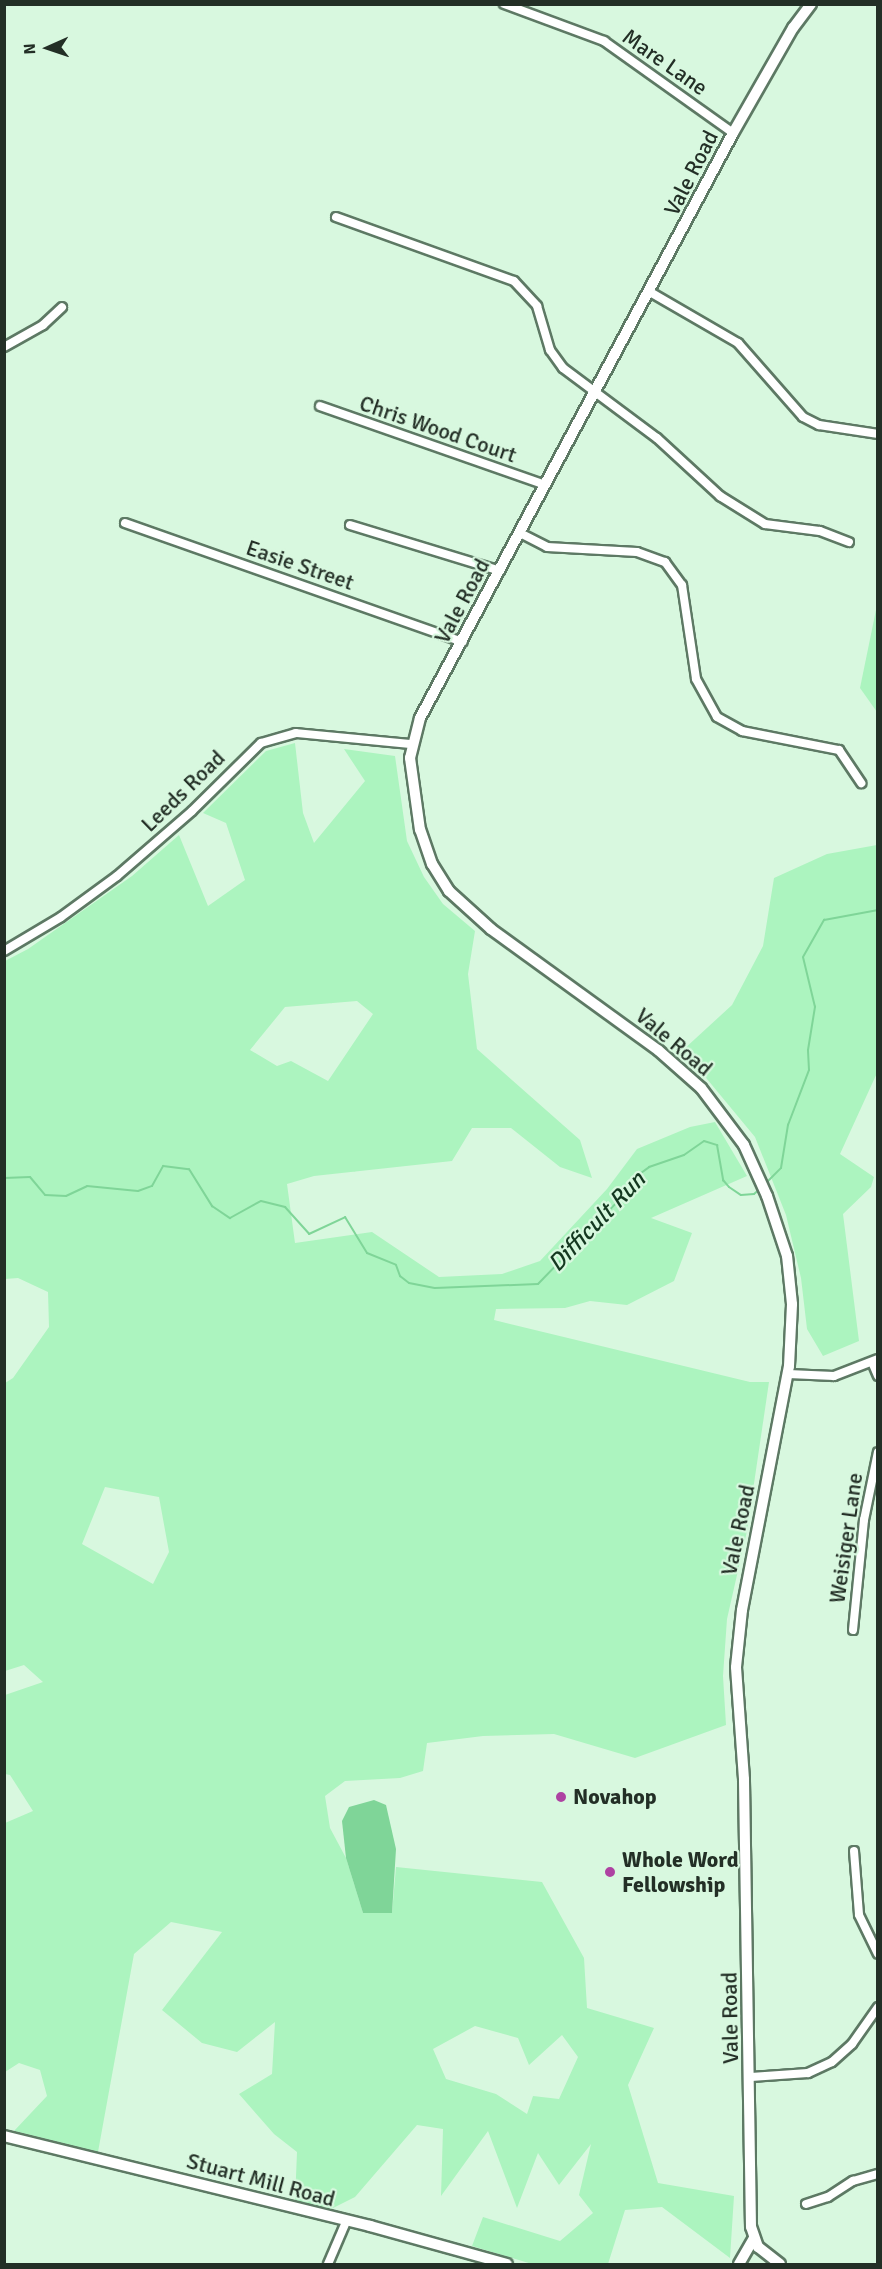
<!DOCTYPE html>
<style>
body{margin:0}
#map{position:relative;width:882px;height:2269px;overflow:hidden;background:#d8f8df;font-family:Signika,sans-serif}
div>[style]{position:absolute}
.green>*{inset:0;background:#acf4bf}
.water>*{inset:0;background:#7fd598}
.stream>*{height:2px;margin:-1px;padding:0 1px;transform-origin:1px;border-radius:1px;background:#7fd598}
.roads{filter:drop-shadow(2px 0 #5d7964) drop-shadow(-2px 0 #5d7964) drop-shadow(0 2px #5d7964) drop-shadow(0 -2px #5d7964)}
.minor>*{height:8px;margin:-4px;padding:0 4px;transform-origin:4px;border-radius:4px;background:#fff}
.secondary>*{height:10px;margin:-5px;padding:0 5px;transform-origin:5px;border-radius:5px;background:#fff}
.dots>*{width:16px;height:16px;translate:-50% -50%;box-sizing:border-box;border:3px solid #d8f8df;border-radius:50%}
span{translate:-50% -50%;white-space:nowrap;text-align:center;line-height:1.15;-webkit-text-stroke:4.5px #d8f8df;paint-order:stroke}
.street-label{font-size:22px;color:#232f26}
.poi-label{font-size:22px;color:#232f26;font-weight:700}
.left{translate:0 -50%;text-align:left}
.water-label{font-size:24px;color:#143820;font-style:italic}
.frame{position:absolute;inset:0;border:6px solid #232f26;pointer-events:none}
.north{position:absolute;left:18px;top:18px;width:60px;height:60px;-webkit-text-stroke:4px #d8f8df;paint-order:stroke;rotate:267deg;font-size:16px;font-weight:700;line-height:24px;text-align:center;color:#232f26}
.north::after{content:'';display:block;margin:auto;width:21px;height:27px;background:#232f26;clip-path:polygon(50% 0,100% 100%,50% 72%,0 100%)}
</style>
<div id="map">
<div class="green">
<i style="clip-path:polygon(877px 605px,877px 712px,860px 688px)"></i>
<i style="clip-path:polygon(evenodd,295px 743px,303px 813px,314px 843px,365px 781px,344px 749px,395px 756px,407px 841px,424px 877px,443px 904px,475px 931px,468px 974px,477px 1049px,580px 1140px,592px 1178px,560px 1167px,511px 1128px,472px 1128px,452px 1161px,314px 1176px,287px 1184px,295px 1243px,372px 1232px,439px 1277px,502px 1274px,540px 1261px,607px 1189px,637px 1149px,690px 1127px,715px 1122px,747px 1176px,651px 1218px,692px 1233px,674px 1281px,627px 1305px,590px 1301px,565px 1308px,496px 1309px,494px 1320px,750px 1382px,769px 1382px,747px 1531px,727px 1619px,723px 1676px,726px 1725px,635px 1758px,554px 1734px,483px 1736px,427px 1743px,423px 1771px,400px 1778px,345px 1781px,325px 1796px,330px 1828px,346px 1858px,363px 1913px,392px 1913px,396px 1867px,542px 1882px,584px 1958px,587px 2008px,654px 2028px,628px 2085px,658px 2183px,734px 2196px,730px 2258px,662px 2207px,625px 2210px,608px 2264px,532px 2264px,472px 2246px,483px 2217px,560px 2241px,593px 2213px,579px 2195px,591px 2144px,559px 2185px,538px 2153px,517px 2208px,488px 2131px,441px 2196px,443px 2129px,417px 2125px,355px 2197px,331px 2209px,295px 2201px,297px 2152px,274px 2134px,239px 2094px,272px 2074px,275px 2022px,237px 2052px,202px 2043px,162px 2010px,222px 1932px,171px 1922px,134px 1954px,98px 2152px,14px 2131px,47px 2096px,40px 2070px,19px 2063px,5px 2072px,5px 1823px,33px 1811px,10px 1775px,5px 1774px,5px 1695px,43px 1682px,24px 1665px,5px 1671px,5px 1383px,13px 1378px,49px 1327px,48px 1292px,18px 1278px,5px 1279px,5px 961px,28px 949px,132px 876px,179px 835px,208px 906px,245px 880px,226px 823px,203px 813px,266px 751px,295px 743px,357px 1001px,373px 1014px,328px 1081px,291px 1061px,277px 1066px,250px 1050px,285px 1007px,357px 1001px,295px 743px,105px 1487px,159px 1497px,169px 1552px,153px 1584px,82px 1544px,105px 1487px,295px 743px,475px 2026px,518px 2038px,529px 2065px,562px 2035px,578px 2057px,559px 2099px,533px 2096px,527px 2114px,496px 2094px,446px 2079px,433px 2049px,475px 2026px)"></i>
<i style="clip-path:polygon(877px 845px,877px 1073px,840px 1154px,874px 1177px,871px 1187px,843px 1214px,859px 1341px,823px 1356px,807px 1329px,801px 1278px,786px 1215px,755px 1137px,683px 1050px,732px 1005px,763px 946px,774px 878px,827px 854px)"></i>
</div>
<div class="water">
<i style="clip-path:polygon(374px 1800px,386px 1805px,396px 1849px,392px 1913px,363px 1913px,346px 1858px,342px 1821px,349px 1807px)"></i>
</div>
<div class="stream">
<i style="left:4px;top:1178px;width:26px;rotate:-2deg"></i>
<i style="left:30px;top:1177px;width:23px;rotate:50deg"></i>
<i style="left:45px;top:1195px;width:21px;rotate:3deg"></i>
<i style="left:66px;top:1196px;width:23px;rotate:-25deg"></i>
<i style="left:87px;top:1186px;width:51px;rotate:5.6deg"></i>
<i style="left:138px;top:1191px;width:15px;rotate:-20deg"></i>
<i style="left:152px;top:1186px;width:23px;rotate:-61deg"></i>
<i style="left:163px;top:1166px;width:26px;rotate:7deg"></i>
<i style="left:189px;top:1169px;width:44px;rotate:58.1deg"></i>
<i style="left:212px;top:1206px;width:22px;rotate:34deg"></i>
<i style="left:230px;top:1218px;width:35px;rotate:-29deg"></i>
<i style="left:261px;top:1201px;width:25px;rotate:14deg"></i>
<i style="left:285px;top:1207px;width:36px;rotate:48deg"></i>
<i style="left:309px;top:1234px;width:40px;rotate:-25deg"></i>
<i style="left:345px;top:1217px;width:42px;rotate:58.6deg"></i>
<i style="left:367px;top:1253px;width:31px;rotate:22deg"></i>
<i style="left:396px;top:1265px;width:12px;rotate:70deg"></i>
<i style="left:400px;top:1276px;width:11px;rotate:38deg"></i>
<i style="left:409px;top:1283px;width:26px;rotate:11deg"></i>
<i style="left:435px;top:1288px;width:103px;rotate:-2.2deg"></i>
<i style="left:538px;top:1284px;width:118px;rotate:-46deg"></i>
<i style="left:620px;top:1199px;width:21px;rotate:-61deg"></i>
<i style="left:630px;top:1181px;width:24px;rotate:-36deg"></i>
<i style="left:649px;top:1167px;width:37px;rotate:-19deg"></i>
<i style="left:684px;top:1155px;width:24px;rotate:-35deg"></i>
<i style="left:704px;top:1141px;width:14px;rotate:17deg"></i>
<i style="left:717px;top:1145px;width:36px;rotate:80deg"></i>
<i style="left:723px;top:1180px;width:9px;rotate:49deg"></i>
<i style="left:729px;top:1187px;width:14px;rotate:34deg"></i>
<i style="left:741px;top:1195px;width:13px;rotate:-4deg"></i>
<i style="left:754px;top:1194px;width:8px;rotate:-40deg"></i>
<i style="left:766px;top:1183px;width:21px;rotate:-45deg"></i>
<i style="left:781px;top:1168px;width:44px;rotate:-80.8deg"></i>
<i style="left:788px;top:1125px;width:59px;rotate:-69.1deg"></i>
<i style="left:809px;top:1070px;width:20px;rotate:-93deg"></i>
<i style="left:808px;top:1050px;width:44px;rotate:-80.8deg"></i>
<i style="left:815px;top:1007px;width:51px;rotate:-103.5deg"></i>
<i style="left:803px;top:957px;width:43px;rotate:-60.4deg"></i>
<i style="left:824px;top:920px;width:55px;rotate:-10.5deg"></i>
</div>
<div class="roads">
<div class="minor">
<i style="left:504px;top:4px;width:107px;rotate:20.3deg"></i>
<i style="left:604px;top:41px;width:158px;rotate:35.5deg"></i>
<i style="left:336px;top:217px;width:189px;rotate:19.8deg"></i>
<i style="left:514px;top:281px;width:34px;rotate:47deg"></i>
<i style="left:537px;top:306px;width:46px;rotate:73.5deg"></i>
<i style="left:550px;top:350px;width:22px;rotate:54deg"></i>
<i style="left:563px;top:368px;width:117px;rotate:36.7deg"></i>
<i style="left:657px;top:438px;width:86px;rotate:42.6deg"></i>
<i style="left:720px;top:496px;width:53px;rotate:31.9deg"></i>
<i style="left:765px;top:524px;width:55px;rotate:7.3deg"></i>
<i style="left:820px;top:531px;width:31px;rotate:21deg"></i>
<i style="left:650px;top:292px;width:102px;rotate:30.1deg"></i>
<i style="left:738px;top:343px;width:98px;rotate:48.7deg"></i>
<i style="left:803px;top:417px;width:18px;rotate:27deg"></i>
<i style="left:819px;top:425px;width:60px;rotate:8.7deg"></i>
<i style="left:4px;top:347px;width:45px;rotate:-29.4deg"></i>
<i style="left:43px;top:325px;width:26px;rotate:-43deg"></i>
<i style="left:320px;top:406px;width:238px;rotate:19.3deg"></i>
<i style="left:125px;top:523px;width:358px;rotate:19.4deg"></i>
<i style="left:350px;top:525px;width:157px;rotate:17deg"></i>
<i style="left:520px;top:533px;width:30px;rotate:27deg"></i>
<i style="left:547px;top:547px;width:90px;rotate:3.2deg"></i>
<i style="left:637px;top:552px;width:30px;rotate:20deg"></i>
<i style="left:665px;top:562px;width:29px;rotate:54deg"></i>
<i style="left:682px;top:585px;width:95px;rotate:81.5deg"></i>
<i style="left:696px;top:679px;width:43px;rotate:61.1deg"></i>
<i style="left:717px;top:717px;width:29px;rotate:29deg"></i>
<i style="left:742px;top:731px;width:99px;rotate:11.1deg"></i>
<i style="left:839px;top:750px;width:40px;rotate:56deg"></i>
<i style="left:4px;top:951px;width:66px;rotate:-30.8deg"></i>
<i style="left:61px;top:917px;width:69px;rotate:-36.2deg"></i>
<i style="left:117px;top:876px;width:99px;rotate:-40.9deg"></i>
<i style="left:192px;top:811px;width:97px;rotate:-44.6deg"></i>
<i style="left:261px;top:743px;width:36px;rotate:-16deg"></i>
<i style="left:296px;top:733px;width:116px;rotate:5.5deg"></i>
<i style="left:872px;top:1362px;width:15px;rotate:67deg"></i>
<i style="left:788px;top:1374px;width:46px;rotate:2.5deg"></i>
<i style="left:834px;top:1376px;width:47px;rotate:-21.1deg"></i>
<i style="left:853px;top:1630px;width:111px;rotate:-84.3deg"></i>
<i style="left:864px;top:1520px;width:69px;rotate:-78.4deg"></i>
<i style="left:854px;top:1851px;width:64px;rotate:85.5deg"></i>
<i style="left:859px;top:1915px;width:43px;rotate:64deg"></i>
<i style="left:751px;top:2077px;width:57px;rotate:-4deg"></i>
<i style="left:808px;top:2073px;width:26px;rotate:-25deg"></i>
<i style="left:832px;top:2062px;width:27px;rotate:-42deg"></i>
<i style="left:852px;top:2044px;width:45px;rotate:-54.9deg"></i>
<i style="left:806px;top:2204px;width:23px;rotate:-18deg"></i>
<i style="left:828px;top:2197px;width:30px;rotate:-33deg"></i>
<i style="left:853px;top:2181px;width:26px;rotate:-16deg"></i>
<i style="left:328px;top:2264px;width:46px;rotate:-66.8deg"></i>
</div>
<div class="secondary">
<i style="left:4px;top:2136px;width:377px;rotate:13.8deg"></i>
<i style="left:370px;top:2226px;width:142px;rotate:15.5deg"></i>
<i style="left:739px;top:2264px;width:30px;rotate:-60deg"></i>
<i style="left:780px;top:2264px;width:28px;rotate:-142deg"></i>
<i style="left:758px;top:2247px;width:21px;rotate:-109deg"></i>
<i style="left:751px;top:2227px;width:448px;rotate:-90.9deg"></i>
<i style="left:744px;top:1779px;width:112px;rotate:-94.1deg"></i>
<i style="left:736px;top:1667px;width:57px;rotate:-84deg"></i>
<i style="left:742px;top:1610px;width:248px;rotate:-79.1deg"></i>
<i style="left:789px;top:1366px;width:62px;rotate:-87.2deg"></i>
<i style="left:792px;top:1304px;width:48px;rotate:-95.9deg"></i>
<i style="left:787px;top:1256px;width:63px;rotate:-108.4deg"></i>
<i style="left:767px;top:1196px;width:56px;rotate:-114.3deg"></i>
<i style="left:744px;top:1145px;width:71px;rotate:-127deg"></i>
<i style="left:701px;top:1088px;width:57px;rotate:-138.5deg"></i>
<i style="left:658px;top:1050px;width:206px;rotate:-144.1deg"></i>
<i style="left:491px;top:929px;width:57px;rotate:-137.9deg"></i>
<i style="left:449px;top:891px;width:32px;rotate:-122deg"></i>
<i style="left:432px;top:864px;width:36px;rotate:-109deg"></i>
<i style="left:420px;top:830px;width:73px;rotate:-97.9deg"></i>
<i style="left:410px;top:758px;width:41px;rotate:-76deg"></i>
<i style="left:420px;top:718px;width:663px;rotate:-61.85deg"></i>
<i style="left:733px;top:133px;width:121px;rotate:-60.3deg"></i>
<i style="left:793px;top:28px;width:30px;rotate:-53deg"></i>
</div>
</div>
<div class="dots">
<i style="left:561px;top:1797px;background:#ae42a2"></i>
<i style="left:610px;top:1872px;background:#ae42a2"></i>
</div>
<div class="street-label">
<span style="left:665px;top:62px;rotate:35deg">Mare Lane</span>
<span style="left:691px;top:173px;rotate:-63deg">Vale Road</span>
<span style="left:438px;top:429px;rotate:19deg">Chris Wood Court</span>
<span style="left:300px;top:565px;rotate:19deg">Easie Street</span>
<span style="left:462px;top:601px;rotate:-62deg">Vale Road</span>
<span style="left:183px;top:791px;rotate:-44deg">Leeds Road</span>
<span style="left:674px;top:1042px;rotate:40deg">Vale Road</span>
<span style="left:738px;top:1530px;rotate:-78deg">Vale Road</span>
<span style="left:846px;top:1538px;rotate:-82deg">Weisiger Lane</span>
<span style="left:730px;top:2018px;rotate:-91deg">Vale Road</span>
<span style="left:261px;top:2180px;rotate:15deg">Stuart Mill Road</span>
</div>
<div class="poi-label">
<span class="left" style="left:573px;top:1797px">Novahop</span>
<span class="left" style="left:622px;top:1872px">Whole Word<br>Fellowship</span>
</div>
<div class="water-label">
<span style="left:597px;top:1222px;rotate:-46deg">Difficult Run</span>
</div>
<div class="frame"></div>
<div class="north">N</div>
</div>
